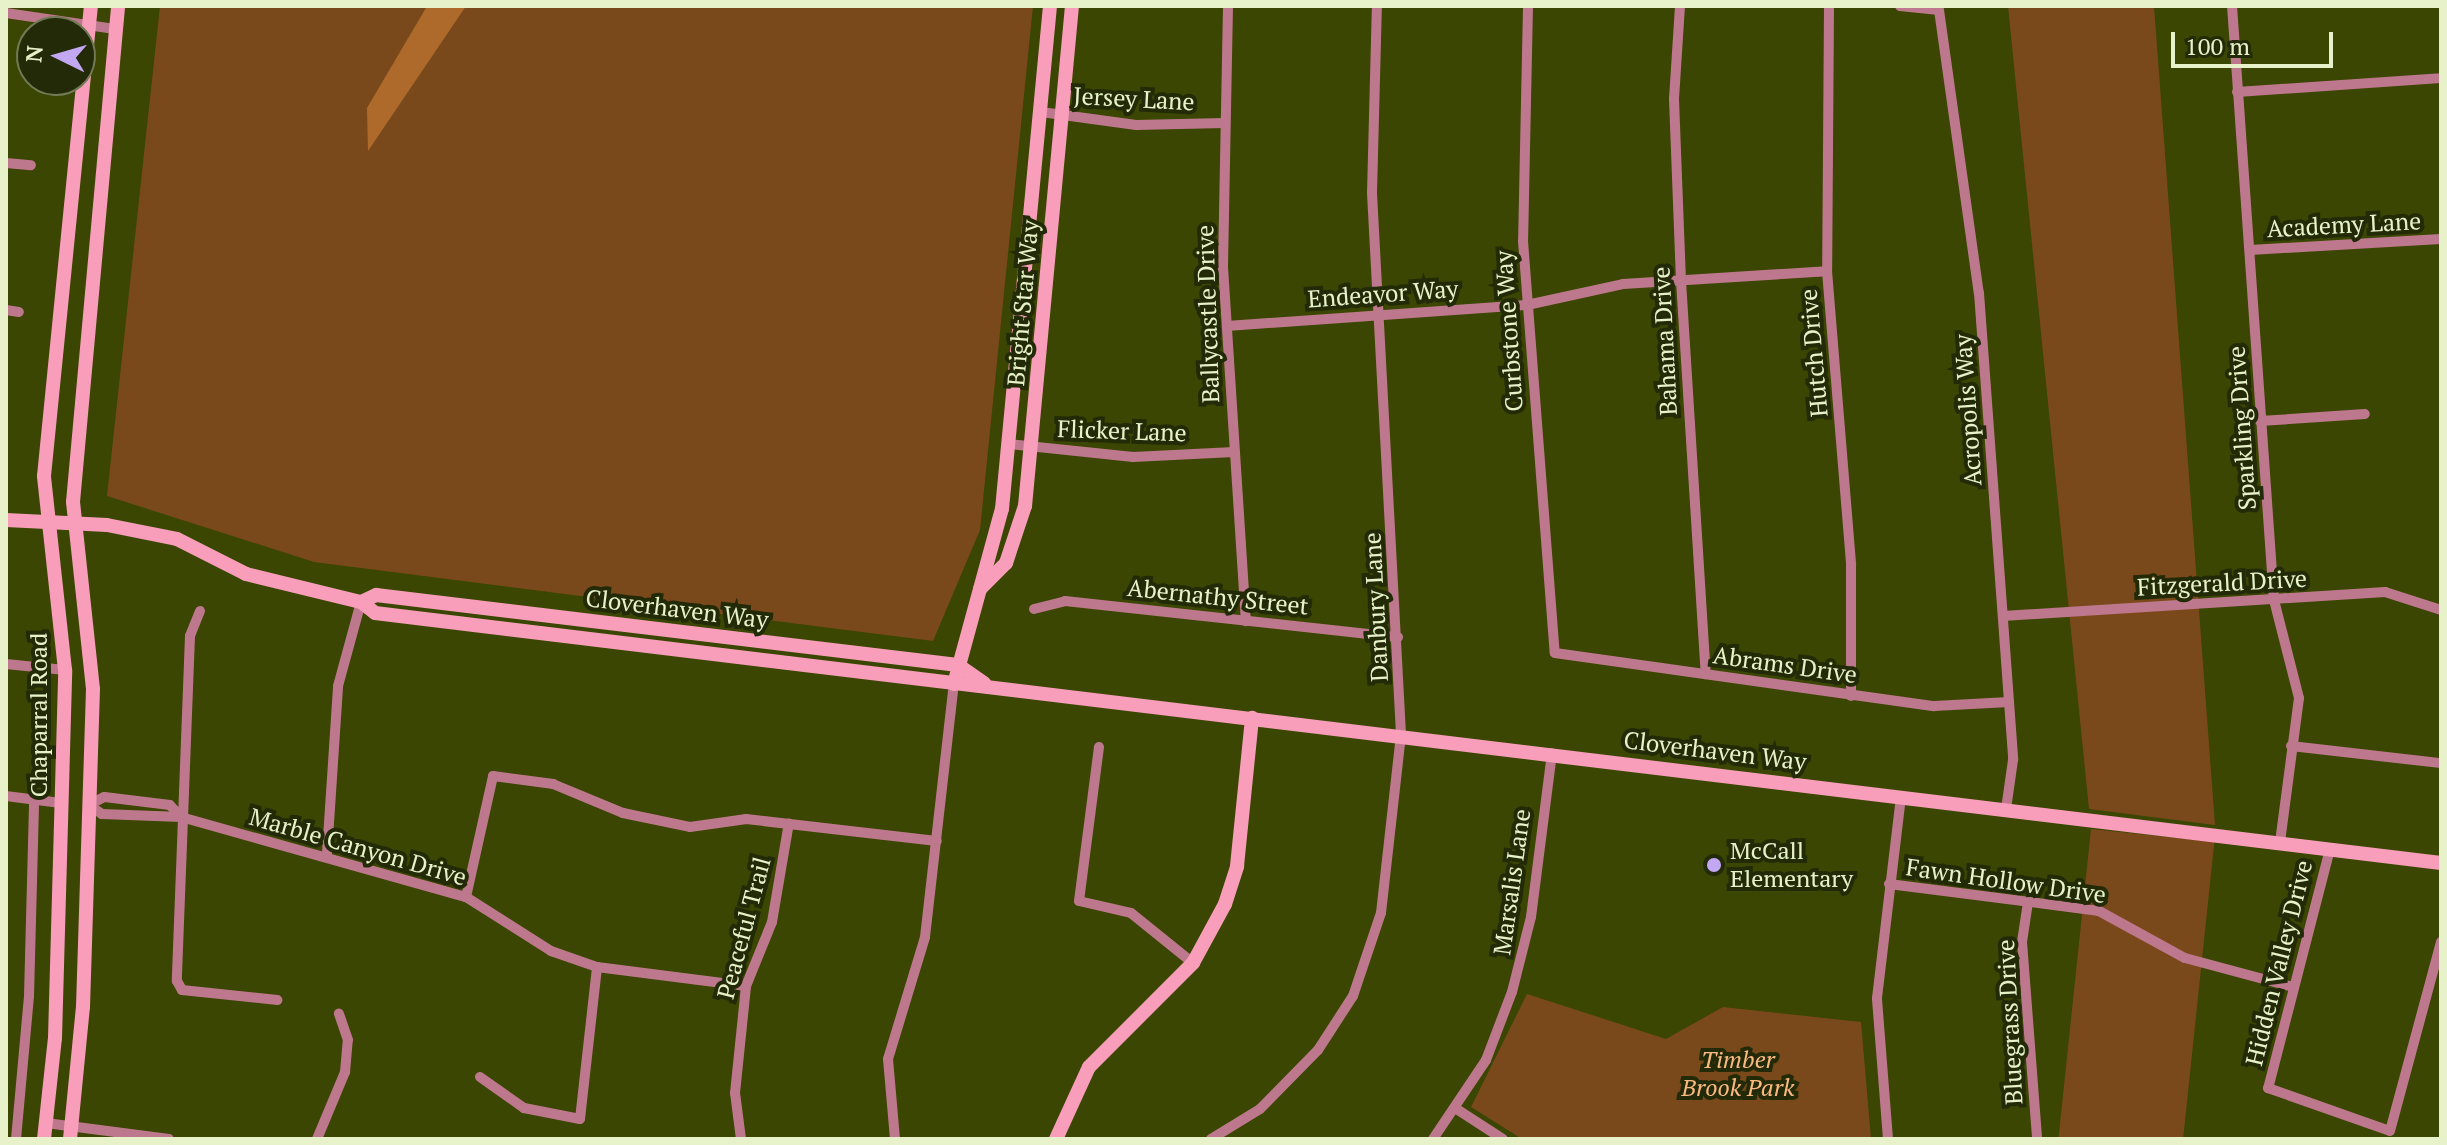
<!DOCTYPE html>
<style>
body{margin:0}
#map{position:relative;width:2447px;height:1145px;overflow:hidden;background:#3a4601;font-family:"PT Serif",serif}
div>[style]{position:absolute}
.green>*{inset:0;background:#7a491b;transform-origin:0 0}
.forest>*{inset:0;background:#ae6a2b}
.street>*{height:10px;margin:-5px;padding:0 5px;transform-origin:5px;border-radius:5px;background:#be788d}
.secondary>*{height:14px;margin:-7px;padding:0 7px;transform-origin:7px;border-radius:7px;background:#f89eba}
.dots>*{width:22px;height:22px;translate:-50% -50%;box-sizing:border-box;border:4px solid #232a07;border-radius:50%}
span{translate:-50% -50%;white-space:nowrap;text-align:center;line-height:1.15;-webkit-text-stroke:8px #232a07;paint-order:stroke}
.street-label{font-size:24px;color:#e7f2ca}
.poi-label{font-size:24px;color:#e7f2ca}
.left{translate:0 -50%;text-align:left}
.park-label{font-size:24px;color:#fbb982;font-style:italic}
.frame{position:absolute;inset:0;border:8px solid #e7f2ca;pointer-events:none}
.north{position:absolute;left:16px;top:16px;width:80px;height:80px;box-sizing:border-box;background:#232a07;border:2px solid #717a55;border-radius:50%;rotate:275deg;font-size:22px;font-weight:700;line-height:32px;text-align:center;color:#e7f2ca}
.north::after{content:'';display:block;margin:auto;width:28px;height:36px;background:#c2a8f2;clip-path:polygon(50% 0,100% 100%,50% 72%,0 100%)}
.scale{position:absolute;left:2171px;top:32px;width:162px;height:36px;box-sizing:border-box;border:4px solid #e7f2ca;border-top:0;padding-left:10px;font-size:24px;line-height:28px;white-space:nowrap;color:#e7f2ca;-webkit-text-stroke:6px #232a07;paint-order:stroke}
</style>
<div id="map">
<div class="green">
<i style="clip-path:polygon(160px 6px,427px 6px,368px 108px,466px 6px,1033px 6px,980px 530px,933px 641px,314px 562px,107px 496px)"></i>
<i style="clip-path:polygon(2008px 6px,2154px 6px,2215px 825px,2089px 809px)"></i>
<i style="left:2091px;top:829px;width:124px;height:311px;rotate:6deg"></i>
<i style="clip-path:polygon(1527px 994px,1666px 1039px,1723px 1007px,1861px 1022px,1871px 1139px,1522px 1139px,1471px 1107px)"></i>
</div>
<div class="forest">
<i style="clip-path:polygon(427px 6px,466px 6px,368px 151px,367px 108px)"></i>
</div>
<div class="street">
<i style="left:1228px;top:6px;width:261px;rotate:91.1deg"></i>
<i style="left:1223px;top:267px;width:355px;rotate:86.3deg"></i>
<i style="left:1528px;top:6px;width:235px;rotate:91.2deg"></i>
<i style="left:1523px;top:241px;width:413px;rotate:85.6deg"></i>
<i style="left:1555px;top:653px;width:383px;rotate:8deg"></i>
<i style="left:1934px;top:706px;width:75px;rotate:-3.1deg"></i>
<i style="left:1680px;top:6px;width:93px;rotate:93.7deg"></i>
<i style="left:1674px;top:99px;width:182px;rotate:87.8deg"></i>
<i style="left:1681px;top:281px;width:394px;rotate:86.4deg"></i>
<i style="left:1829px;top:6px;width:265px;rotate:90.4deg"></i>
<i style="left:1827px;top:271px;width:295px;rotate:85.3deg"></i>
<i style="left:1851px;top:565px;width:131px;rotate:90deg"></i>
<i style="left:1900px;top:6px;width:39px;rotate:6deg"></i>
<i style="left:1939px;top:10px;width:286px;rotate:82deg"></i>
<i style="left:1979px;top:293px;width:468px;rotate:85.8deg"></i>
<i style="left:2013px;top:760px;width:49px;rotate:98.1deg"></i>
<i style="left:2232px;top:6px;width:595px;rotate:85.96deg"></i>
<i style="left:2274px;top:600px;width:101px;rotate:75.7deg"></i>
<i style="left:2299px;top:698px;width:146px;rotate:97.5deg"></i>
<i style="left:6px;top:13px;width:110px;rotate:8.4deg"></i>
<i style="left:2237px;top:92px;width:204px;rotate:-3.9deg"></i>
<i style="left:1041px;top:112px;width:96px;rotate:7.8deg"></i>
<i style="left:1136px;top:125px;width:88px;rotate:-1.3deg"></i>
<i style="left:6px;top:163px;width:25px;rotate:5deg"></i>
<i style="left:2250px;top:250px;width:191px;rotate:-3.3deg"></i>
<i style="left:6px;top:310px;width:13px;rotate:9deg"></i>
<i style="left:1227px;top:326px;width:301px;rotate:-4deg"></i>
<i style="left:1527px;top:305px;width:98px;rotate:-12.3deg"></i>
<i style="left:1623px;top:284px;width:204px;rotate:-3.6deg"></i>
<i style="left:2260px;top:421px;width:105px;rotate:-3.8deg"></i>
<i style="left:1009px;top:444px;width:125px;rotate:6deg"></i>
<i style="left:1133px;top:457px;width:101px;rotate:-2.8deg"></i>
<i style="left:1034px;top:609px;width:32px;rotate:-14deg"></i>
<i style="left:1065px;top:601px;width:335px;rotate:6.2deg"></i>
<i style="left:200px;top:611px;width:27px;rotate:112deg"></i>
<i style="left:190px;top:636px;width:345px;rotate:92.2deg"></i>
<i style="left:177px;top:981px;width:10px;rotate:61deg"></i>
<i style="left:182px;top:990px;width:96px;rotate:6deg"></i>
<i style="left:2003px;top:616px;width:383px;rotate:-3.6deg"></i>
<i style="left:2385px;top:592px;width:59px;rotate:17.8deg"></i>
<i style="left:6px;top:664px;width:59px;rotate:5.8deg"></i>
<i style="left:2291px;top:746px;width:151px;rotate:6.5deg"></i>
<i style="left:1099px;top:747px;width:155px;rotate:97.4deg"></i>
<i style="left:1079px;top:901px;width:53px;rotate:13deg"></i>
<i style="left:1131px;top:913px;width:80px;rotate:38.9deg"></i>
<i style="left:6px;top:796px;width:55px;rotate:7.3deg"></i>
<i style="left:181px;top:817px;width:16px;rotate:-133deg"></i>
<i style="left:170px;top:805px;width:66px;rotate:-173.1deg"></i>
<i style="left:104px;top:797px;width:17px;rotate:152deg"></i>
<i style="left:89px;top:805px;width:16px;rotate:35deg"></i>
<i style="left:102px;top:814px;width:79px;rotate:2.2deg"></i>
<i style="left:181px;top:817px;width:296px;rotate:15.7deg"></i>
<i style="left:466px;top:897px;width:101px;rotate:32.4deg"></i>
<i style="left:551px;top:951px;width:49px;rotate:19.2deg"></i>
<i style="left:597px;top:967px;width:150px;rotate:7.3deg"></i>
<i style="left:2330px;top:849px;width:247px;rotate:104.5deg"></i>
<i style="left:2268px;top:1088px;width:129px;rotate:19.4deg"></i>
<i style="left:2390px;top:1131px;width:196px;rotate:-74.9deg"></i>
<i style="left:327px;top:853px;width:167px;rotate:-86.2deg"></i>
<i style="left:338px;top:686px;width:87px;rotate:-74.7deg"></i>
<i style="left:1889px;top:884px;width:212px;rotate:7.3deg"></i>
<i style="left:2099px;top:911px;width:98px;rotate:28.7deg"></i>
<i style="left:2185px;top:958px;width:112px;rotate:15deg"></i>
<i style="left:466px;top:897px;width:124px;rotate:-77.4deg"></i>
<i style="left:493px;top:776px;width:61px;rotate:7.6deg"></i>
<i style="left:553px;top:784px;width:76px;rotate:22.5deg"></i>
<i style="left:623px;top:813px;width:68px;rotate:11.8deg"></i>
<i style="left:690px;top:827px;width:57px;rotate:-8.1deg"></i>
<i style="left:746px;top:819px;width:192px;rotate:6.6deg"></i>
<i style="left:2028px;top:902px;width:40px;rotate:98.5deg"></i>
<i style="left:2022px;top:942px;width:198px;rotate:85.6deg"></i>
<i style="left:480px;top:1077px;width:54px;rotate:35.2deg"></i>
<i style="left:524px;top:1108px;width:57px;rotate:11.1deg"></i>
<i style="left:580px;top:1119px;width:153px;rotate:-83.6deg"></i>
<i style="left:1455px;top:1108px;width:57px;rotate:32.9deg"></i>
<i style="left:46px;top:1123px;width:124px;rotate:7.4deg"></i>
<i style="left:16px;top:1139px;width:144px;rotate:-84.8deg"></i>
<i style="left:29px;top:996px;width:197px;rotate:-88.5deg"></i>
<i style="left:317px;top:1139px;width:73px;rotate:-67.3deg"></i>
<i style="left:345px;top:1072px;width:32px;rotate:-85deg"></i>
<i style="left:348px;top:1040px;width:28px;rotate:-109deg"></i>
<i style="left:741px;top:1139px;width:46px;rotate:-97.4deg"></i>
<i style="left:735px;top:1093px;width:108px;rotate:-84.1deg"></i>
<i style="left:746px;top:986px;width:69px;rotate:-67.9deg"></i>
<i style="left:772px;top:922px;width:100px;rotate:-80.3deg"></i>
<i style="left:895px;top:1139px;width:80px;rotate:-95deg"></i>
<i style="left:888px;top:1059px;width:127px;rotate:-73.1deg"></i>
<i style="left:925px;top:937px;width:255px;rotate:-83.5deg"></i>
<i style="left:1211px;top:1139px;width:57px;rotate:-31.5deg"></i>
<i style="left:1260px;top:1109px;width:83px;rotate:-45.5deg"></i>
<i style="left:1318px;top:1050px;width:64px;rotate:-57.1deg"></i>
<i style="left:1353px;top:996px;width:88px;rotate:-71.4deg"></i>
<i style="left:1381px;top:913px;width:180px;rotate:-83.6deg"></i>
<i style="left:1401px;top:734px;width:542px;rotate:-93.07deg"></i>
<i style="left:1372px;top:193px;width:187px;rotate:-88.5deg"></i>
<i style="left:1433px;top:1139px;width:95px;rotate:-56.1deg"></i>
<i style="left:1486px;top:1060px;width:73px;rotate:-69.1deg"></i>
<i style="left:1512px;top:992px;width:77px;rotate:-75.8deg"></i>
<i style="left:1531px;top:917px;width:165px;rotate:-82.7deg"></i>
<i style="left:1888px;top:1139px;width:141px;rotate:-94.5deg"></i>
<i style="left:1877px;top:998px;width:203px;rotate:-83.2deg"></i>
</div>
<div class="secondary">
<i style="left:6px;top:520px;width:101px;rotate:2.8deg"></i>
<i style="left:107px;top:525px;width:71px;rotate:11.3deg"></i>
<i style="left:177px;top:539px;width:77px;rotate:26.9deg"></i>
<i style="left:246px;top:574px;width:118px;rotate:13.7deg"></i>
<i style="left:361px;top:602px;width:18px;rotate:38deg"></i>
<i style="left:375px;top:613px;width:2081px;rotate:6.9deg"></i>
<i style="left:980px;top:589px;width:37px;rotate:-45deg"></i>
<i style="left:1006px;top:563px;width:60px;rotate:-71.6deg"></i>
<i style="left:1025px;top:506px;width:502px;rotate:-84.63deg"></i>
<i style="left:361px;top:602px;width:17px;rotate:-25deg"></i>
<i style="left:376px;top:595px;width:586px;rotate:6.86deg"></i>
<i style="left:958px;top:665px;width:32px;rotate:35deg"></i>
<i style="left:954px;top:684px;width:181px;rotate:-74.7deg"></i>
<i style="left:1002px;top:509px;width:505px;rotate:-84.55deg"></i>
<i style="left:44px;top:1139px;width:102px;rotate:-83.8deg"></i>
<i style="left:55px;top:1038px;width:368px;rotate:-88.4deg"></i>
<i style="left:65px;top:670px;width:195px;rotate:-96.2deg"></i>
<i style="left:44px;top:476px;width:472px;rotate:-84.3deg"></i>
<i style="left:70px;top:1139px;width:133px;rotate:-84.4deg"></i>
<i style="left:83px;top:1007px;width:318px;rotate:-88.2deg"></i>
<i style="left:93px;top:689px;width:188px;rotate:-96.1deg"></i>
<i style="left:73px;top:502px;width:498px;rotate:-84.8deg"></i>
<i style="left:1056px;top:1139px;width:79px;rotate:-65.4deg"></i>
<i style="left:1089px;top:1067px;width:147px;rotate:-45deg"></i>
<i style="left:1193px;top:963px;width:67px;rotate:-61.5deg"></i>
<i style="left:1225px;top:904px;width:40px;rotate:-72deg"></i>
<i style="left:1237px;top:866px;width:149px;rotate:-84.2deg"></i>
</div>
<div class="dots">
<i style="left:1714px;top:865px;background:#c2a8f2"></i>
</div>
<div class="street-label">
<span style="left:1134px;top:99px;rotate:3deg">Jersey Lane</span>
<span style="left:2344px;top:225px;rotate:-3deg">Academy Lane</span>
<span style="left:1383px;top:294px;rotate:-4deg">Endeavor Way</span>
<span style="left:1023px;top:303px;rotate:-85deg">Bright Star Way</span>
<span style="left:1208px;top:314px;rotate:-92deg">Ballycastle Drive</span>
<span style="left:1509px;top:331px;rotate:-94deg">Curbstone Way</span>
<span style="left:1665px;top:341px;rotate:-93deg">Bahama Drive</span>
<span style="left:1814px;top:353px;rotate:-95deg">Hutch Drive</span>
<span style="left:1968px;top:410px;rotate:-94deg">Acropolis Way</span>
<span style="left:2242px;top:428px;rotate:-94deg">Sparkling Drive</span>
<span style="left:1122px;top:431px;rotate:2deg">Flicker Lane</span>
<span style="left:2222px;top:583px;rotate:-3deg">Fitzgerald Drive</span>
<span style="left:1218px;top:597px;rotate:6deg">Abernathy Street</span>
<span style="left:1376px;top:607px;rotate:-93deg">Danbury Lane</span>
<span style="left:677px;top:609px;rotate:7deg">Cloverhaven Way</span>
<span style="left:1785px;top:665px;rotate:8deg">Abrams Drive</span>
<span style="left:39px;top:715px;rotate:-90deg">Chaparral Road</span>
<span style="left:1715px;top:751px;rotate:7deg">Cloverhaven Way</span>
<span style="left:358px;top:847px;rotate:16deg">Marble Canyon Drive</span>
<span style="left:2006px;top:881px;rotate:8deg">Fawn Hollow Drive</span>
<span style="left:1512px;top:882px;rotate:-82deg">Marsalis Lane</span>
<span style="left:744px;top:928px;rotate:-75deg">Peaceful Trail</span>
<span style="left:2279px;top:963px;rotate:-76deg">Hidden Valley Drive</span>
<span style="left:2010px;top:1022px;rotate:-93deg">Bluegrass Drive</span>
</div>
<div class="poi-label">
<span class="left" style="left:1730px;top:865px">McCall<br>Elementary</span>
</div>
<div class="park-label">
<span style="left:1738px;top:1074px">Timber<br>Brook Park</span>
</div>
<div class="frame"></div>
<div class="north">N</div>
<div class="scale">100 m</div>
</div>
